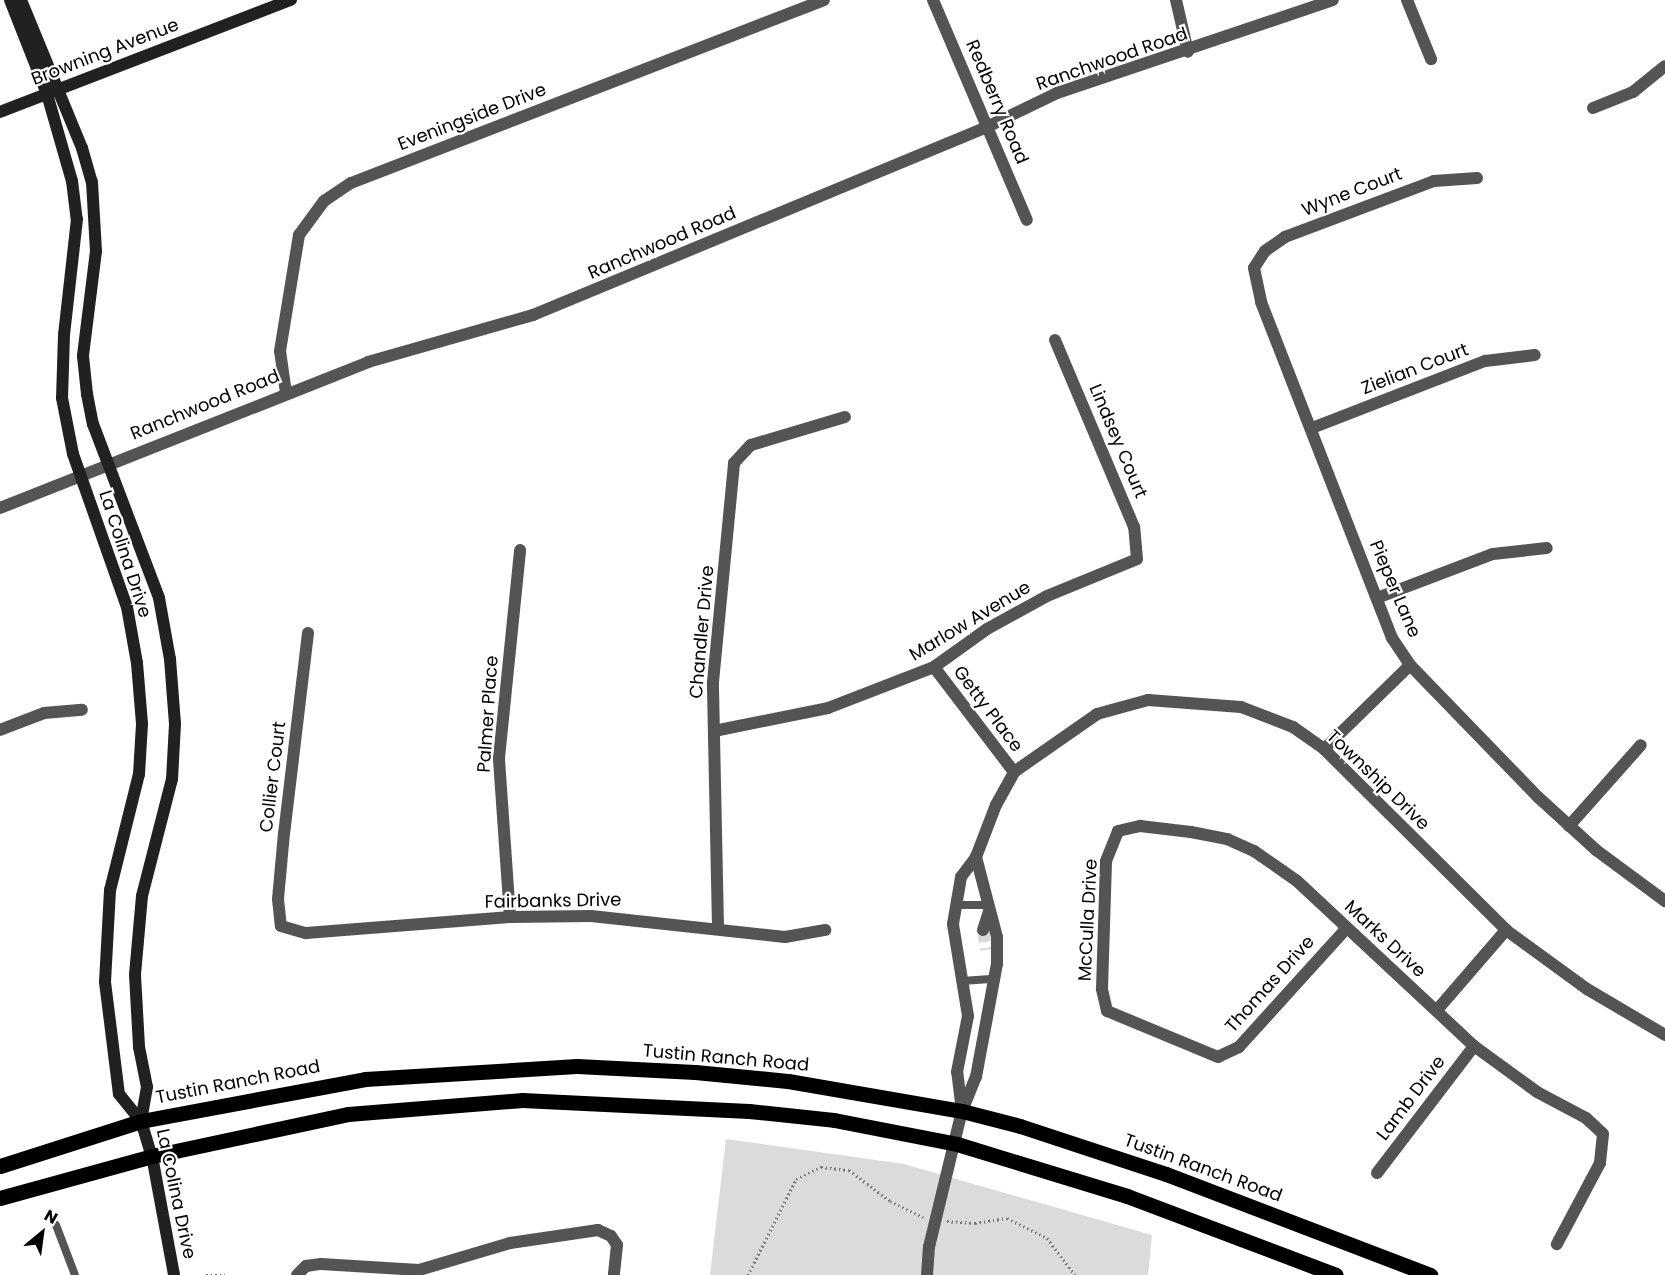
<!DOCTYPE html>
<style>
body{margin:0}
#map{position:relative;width:1665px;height:1275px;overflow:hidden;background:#fff;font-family:Poppins,sans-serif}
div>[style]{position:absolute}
.green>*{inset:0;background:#dbdbdb}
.street-tunnel>*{height:12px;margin-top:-6px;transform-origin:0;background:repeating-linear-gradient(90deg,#d9d9d9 0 12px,transparent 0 18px)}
.path>*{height:3px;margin-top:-1.5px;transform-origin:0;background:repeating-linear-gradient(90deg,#767676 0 1.5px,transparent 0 4.5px)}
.lane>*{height:8px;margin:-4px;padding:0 4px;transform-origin:4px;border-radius:4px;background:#545454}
.street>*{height:12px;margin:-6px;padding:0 6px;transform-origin:6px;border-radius:6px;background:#545454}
.secondary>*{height:12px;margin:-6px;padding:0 6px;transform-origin:6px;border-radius:6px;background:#212121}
.primary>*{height:15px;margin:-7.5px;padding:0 7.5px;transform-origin:7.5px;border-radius:7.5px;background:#000}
span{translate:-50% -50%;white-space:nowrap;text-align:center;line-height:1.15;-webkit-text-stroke:4.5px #fff;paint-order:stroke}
.street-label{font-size:18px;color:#000}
.north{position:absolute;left:12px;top:1203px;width:60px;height:60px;-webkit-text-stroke:4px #fff;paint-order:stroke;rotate:29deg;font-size:16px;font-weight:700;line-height:24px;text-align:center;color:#000}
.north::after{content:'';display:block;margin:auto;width:21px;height:27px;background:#000;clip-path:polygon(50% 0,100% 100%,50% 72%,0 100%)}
</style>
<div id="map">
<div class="green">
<i style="clip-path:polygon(726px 1139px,904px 1164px,1152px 1235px,1148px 1275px,710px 1275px)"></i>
</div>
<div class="street-tunnel">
<i style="left:983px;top:930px;width:20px;rotate:81deg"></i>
</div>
<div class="path">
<i style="left:947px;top:1221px;width:28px;rotate:4deg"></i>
<i style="left:975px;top:1223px;width:32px;rotate:-9deg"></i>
<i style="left:1007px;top:1218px;width:45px;rotate:26.6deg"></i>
<i style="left:1047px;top:1238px;width:46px;rotate:52.9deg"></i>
<i style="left:206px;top:1275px;width:19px"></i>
<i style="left:748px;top:1275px;width:107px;rotate:-63.4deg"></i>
<i style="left:796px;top:1179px;width:28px;rotate:-26deg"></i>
<i style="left:821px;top:1167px;width:28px;rotate:6deg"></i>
<i style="left:849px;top:1170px;width:51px;rotate:37.1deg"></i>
<i style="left:890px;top:1201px;width:37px;rotate:26deg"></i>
</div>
<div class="lane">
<i style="left:955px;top:905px;width:31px"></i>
<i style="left:962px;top:981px;width:32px;rotate:-4deg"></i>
<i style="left:56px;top:1225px;width:53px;rotate:69.2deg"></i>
</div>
<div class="street">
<i style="left:933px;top:0;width:239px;rotate:66.9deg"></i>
<i style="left:1176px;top:0;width:53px;rotate:77deg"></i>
<i style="left:1407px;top:0;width:64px;rotate:67.9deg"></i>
<i style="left:1593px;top:108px;width:43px;rotate:-21.8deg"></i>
<i style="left:1633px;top:92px;width:41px;rotate:-39.1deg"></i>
<i style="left:1477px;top:178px;width:43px;rotate:176deg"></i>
<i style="left:1434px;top:181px;width:159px;rotate:159.4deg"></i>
<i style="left:1285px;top:237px;width:24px;rotate:145deg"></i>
<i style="left:1265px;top:251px;width:20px;rotate:123deg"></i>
<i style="left:1254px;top:268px;width:35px;rotate:78deg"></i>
<i style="left:1261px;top:302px;width:361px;rotate:68.7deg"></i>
<i style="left:1392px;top:638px;width:32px;rotate:56deg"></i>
<i style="left:1410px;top:665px;width:184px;rotate:45.9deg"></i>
<i style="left:1538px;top:797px;width:79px;rotate:42.4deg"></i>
<i style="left:1596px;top:850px;width:86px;rotate:36.5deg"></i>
<i style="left:286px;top:393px;width:42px;rotate:-98.1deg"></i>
<i style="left:280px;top:351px;width:118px;rotate:-80.7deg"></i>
<i style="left:299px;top:235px;width:42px;rotate:-53.7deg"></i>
<i style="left:324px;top:201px;width:32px;rotate:-34deg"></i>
<i style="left:351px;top:183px;width:507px;rotate:-21.15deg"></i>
<i style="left:1312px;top:428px;width:186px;rotate:-21.2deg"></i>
<i style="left:1485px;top:361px;width:50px;rotate:-6.8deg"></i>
<i style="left:0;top:508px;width:396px;rotate:-21.6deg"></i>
<i style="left:368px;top:362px;width:172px;rotate:-15.9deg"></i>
<i style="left:533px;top:315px;width:494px;rotate:-22.5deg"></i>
<i style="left:989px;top:126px;width:76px;rotate:-25.9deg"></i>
<i style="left:1057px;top:93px;width:291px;rotate:-18.6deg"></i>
<i style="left:1377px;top:598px;width:124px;rotate:-20.8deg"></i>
<i style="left:1493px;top:554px;width:54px;rotate:-6.3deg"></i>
<i style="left:308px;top:633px;width:201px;rotate:96.8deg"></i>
<i style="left:284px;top:833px;width:66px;rotate:95.2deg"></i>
<i style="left:278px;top:899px;width:27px;rotate:84deg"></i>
<i style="left:281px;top:926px;width:26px;rotate:16deg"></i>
<i style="left:306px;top:933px;width:205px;rotate:-4.5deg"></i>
<i style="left:510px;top:917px;width:81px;rotate:-0.7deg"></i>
<i style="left:591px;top:916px;width:195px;rotate:6.2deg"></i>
<i style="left:785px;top:937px;width:41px;rotate:-9.9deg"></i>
<i style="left:934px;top:667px;width:132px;rotate:52.7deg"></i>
<i style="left:0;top:730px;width:47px;rotate:-21.1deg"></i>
<i style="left:44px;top:713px;width:38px;rotate:-5deg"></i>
<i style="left:714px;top:731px;width:116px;rotate:-11.4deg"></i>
<i style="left:828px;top:708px;width:114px;rotate:-21.1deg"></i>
<i style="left:934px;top:667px;width:65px;rotate:-35.6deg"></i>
<i style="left:987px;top:629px;width:68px;rotate:-28.8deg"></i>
<i style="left:1047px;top:596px;width:97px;rotate:-22.3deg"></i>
<i style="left:1137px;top:559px;width:32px;rotate:-95deg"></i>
<i style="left:1134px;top:527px;width:203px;rotate:-112.9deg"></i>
<i style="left:1324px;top:749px;width:120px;rotate:-44.3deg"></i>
<i style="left:1569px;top:826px;width:108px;rotate:-48.4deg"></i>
<i style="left:510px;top:917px;width:159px;rotate:-94deg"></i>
<i style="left:499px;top:758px;width:209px;rotate:-84.2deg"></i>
<i style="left:718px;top:927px;width:245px;rotate:-91.2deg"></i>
<i style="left:713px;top:682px;width:220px;rotate:-84.5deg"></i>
<i style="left:734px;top:463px;width:25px;rotate:-47deg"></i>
<i style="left:751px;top:445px;width:98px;rotate:-16.6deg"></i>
<i style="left:983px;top:930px;width:20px;rotate:-72deg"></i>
<i style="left:1345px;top:930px;width:158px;rotate:132.2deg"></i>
<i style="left:1239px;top:1047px;width:23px;rotate:155deg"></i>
<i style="left:1218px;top:1057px;width:120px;rotate:-157.5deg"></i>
<i style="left:1107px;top:1011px;width:23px;rotate:-103deg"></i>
<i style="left:1102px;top:989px;width:128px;rotate:-88.2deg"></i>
<i style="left:1106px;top:861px;width:32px;rotate:-68deg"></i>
<i style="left:1118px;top:831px;width:23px;rotate:-13deg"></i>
<i style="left:1140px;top:826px;width:51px;rotate:6.7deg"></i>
<i style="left:1191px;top:832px;width:37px;rotate:11deg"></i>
<i style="left:1227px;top:839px;width:30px;rotate:24deg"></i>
<i style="left:1254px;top:851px;width:52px;rotate:34.9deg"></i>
<i style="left:1297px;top:881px;width:242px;rotate:43deg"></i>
<i style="left:1474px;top:1046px;width:78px;rotate:36.1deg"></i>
<i style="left:1537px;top:1092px;width:55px;rotate:28deg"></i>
<i style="left:1586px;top:1118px;width:23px;rotate:43deg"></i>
<i style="left:1603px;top:1134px;width:29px;rotate:96deg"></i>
<i style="left:1600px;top:1163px;width:92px;rotate:118deg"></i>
<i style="left:1437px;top:1010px;width:106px;rotate:-49.2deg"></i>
<i style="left:962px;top:1111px;width:39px;rotate:-97deg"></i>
<i style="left:957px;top:1072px;width:57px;rotate:-78.9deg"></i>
<i style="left:968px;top:1016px;width:93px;rotate:-99.3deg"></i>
<i style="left:953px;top:924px;width:48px;rotate:-80.3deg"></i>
<i style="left:961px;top:877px;width:25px;rotate:-53deg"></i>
<i style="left:976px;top:857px;width:56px;rotate:-69deg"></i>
<i style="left:996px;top:805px;width:38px;rotate:-61deg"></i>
<i style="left:1014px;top:772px;width:101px;rotate:-34.9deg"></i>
<i style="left:1097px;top:714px;width:53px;rotate:-15.4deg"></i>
<i style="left:1148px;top:700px;width:93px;rotate:4.3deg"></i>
<i style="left:1241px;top:707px;width:56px;rotate:21deg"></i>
<i style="left:1293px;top:727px;width:38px;rotate:35deg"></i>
<i style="left:1324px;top:749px;width:257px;rotate:44.8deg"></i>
<i style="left:1506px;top:930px;width:100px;rotate:36.1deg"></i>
<i style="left:1587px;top:989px;width:91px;rotate:30.5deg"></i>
<i style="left:1377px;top:1173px;width:160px;rotate:-52.6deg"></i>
<i style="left:297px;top:1275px;width:13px;rotate:-45deg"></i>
<i style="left:306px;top:1266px;width:15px;rotate:-8deg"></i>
<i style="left:321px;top:1264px;width:98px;rotate:3.5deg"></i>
<i style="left:419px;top:1270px;width:95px;rotate:-16.5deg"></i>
<i style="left:510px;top:1243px;width:89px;rotate:-8.4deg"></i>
<i style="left:598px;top:1230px;width:14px;rotate:25deg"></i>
<i style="left:611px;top:1236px;width:11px;rotate:56deg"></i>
<i style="left:617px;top:1245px;width:30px;rotate:96deg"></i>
<i style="left:927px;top:1275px;width:28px;rotate:-86deg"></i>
<i style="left:929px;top:1247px;width:140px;rotate:-76.4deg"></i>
<i style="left:962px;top:1111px;width:37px;rotate:-68deg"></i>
<i style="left:976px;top:1077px;width:115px;rotate:-79.5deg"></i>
<i style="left:997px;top:964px;width:27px;rotate:-90deg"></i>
<i style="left:997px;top:937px;width:83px;rotate:-104.7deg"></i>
</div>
<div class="secondary">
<i style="left:10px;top:0;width:101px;rotate:68.5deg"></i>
<i style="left:47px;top:94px;width:91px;rotate:74deg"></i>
<i style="left:72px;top:181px;width:38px;rotate:83deg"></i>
<i style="left:77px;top:219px;width:117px;rotate:96.4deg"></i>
<i style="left:64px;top:335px;width:63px;rotate:91.8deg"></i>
<i style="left:62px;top:398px;width:57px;rotate:78.9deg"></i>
<i style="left:73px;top:454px;width:162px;rotate:70.6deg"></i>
<i style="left:127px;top:607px;width:57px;rotate:79.9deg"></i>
<i style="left:137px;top:663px;width:61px;rotate:85.3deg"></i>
<i style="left:142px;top:724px;width:50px;rotate:93.4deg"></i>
<i style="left:139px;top:774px;width:120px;rotate:104deg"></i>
<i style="left:110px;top:890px;width:92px;rotate:93.1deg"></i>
<i style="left:105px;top:982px;width:113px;rotate:82.9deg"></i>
<i style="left:119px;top:1094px;width:35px;rotate:51deg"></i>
<i style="left:141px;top:1121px;width:37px;rotate:73deg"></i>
<i style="left:152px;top:1156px;width:121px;rotate:79.5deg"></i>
<i style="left:21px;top:0;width:160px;rotate:67.6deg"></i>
<i style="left:82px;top:148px;width:35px;rotate:74deg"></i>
<i style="left:92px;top:182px;width:69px;rotate:86.7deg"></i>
<i style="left:96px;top:251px;width:106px;rotate:97.1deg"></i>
<i style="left:83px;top:356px;width:38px;rotate:84deg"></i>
<i style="left:87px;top:394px;width:31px;rotate:79deg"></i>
<i style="left:93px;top:424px;width:186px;rotate:69.2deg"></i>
<i style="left:159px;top:598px;width:62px;rotate:79.8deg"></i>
<i style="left:170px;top:659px;width:65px;rotate:85.6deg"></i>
<i style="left:175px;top:724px;width:55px;rotate:93.1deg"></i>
<i style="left:172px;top:779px;width:121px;rotate:104.4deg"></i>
<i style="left:142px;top:896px;width:79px;rotate:95.1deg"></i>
<i style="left:135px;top:975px;width:72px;rotate:86.8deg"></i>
<i style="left:139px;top:1047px;width:41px;rotate:78.7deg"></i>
<i style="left:147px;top:1087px;width:35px;rotate:100deg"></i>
<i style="left:0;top:112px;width:312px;rotate:-21.1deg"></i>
</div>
<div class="primary">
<i style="left:0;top:1166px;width:148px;rotate:-17.7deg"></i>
<i style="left:141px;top:1121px;width:228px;rotate:-10.6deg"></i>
<i style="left:365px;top:1079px;width:212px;rotate:-3.5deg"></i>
<i style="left:577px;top:1066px;width:118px;rotate:2.9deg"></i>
<i style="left:695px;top:1072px;width:93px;rotate:5.5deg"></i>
<i style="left:788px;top:1081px;width:177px;rotate:9.8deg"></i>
<i style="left:962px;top:1111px;width:60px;rotate:14.5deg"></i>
<i style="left:1020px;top:1126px;width:154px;rotate:18.2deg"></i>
<i style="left:1166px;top:1174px;width:283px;rotate:20.9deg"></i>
<i style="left:0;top:1198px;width:158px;rotate:-15.4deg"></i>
<i style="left:152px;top:1156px;width:200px;rotate:-12.1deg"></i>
<i style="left:348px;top:1114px;width:175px;rotate:-4.6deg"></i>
<i style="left:522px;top:1100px;width:227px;rotate:2.8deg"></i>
<i style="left:749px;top:1111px;width:85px;rotate:6deg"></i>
<i style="left:834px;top:1120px;width:125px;rotate:11deg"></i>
<i style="left:957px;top:1144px;width:178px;rotate:17deg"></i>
<i style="left:1127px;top:1196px;width:223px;rotate:20.7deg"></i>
</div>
<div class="street-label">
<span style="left:105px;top:52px;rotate:-21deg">Browning Avenue</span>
<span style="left:1112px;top:59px;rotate:-19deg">Ranchwood Road</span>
<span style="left:997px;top:102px;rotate:67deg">Redberry Road</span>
<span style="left:472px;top:117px;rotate:-21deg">Eveningside Drive</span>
<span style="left:1352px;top:192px;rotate:-21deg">Wyne Court</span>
<span style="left:662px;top:243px;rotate:-23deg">Ranchwood Road</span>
<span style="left:1415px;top:369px;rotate:-21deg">Zielian Court</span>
<span style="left:205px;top:405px;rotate:-22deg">Ranchwood Road</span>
<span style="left:1118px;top:441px;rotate:67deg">Lindsey Court</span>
<span style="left:125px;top:554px;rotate:72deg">La Colina Drive</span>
<span style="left:1395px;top:589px;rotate:67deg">Pieper Lane</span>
<span style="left:970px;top:621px;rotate:-31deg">Marlow Avenue</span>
<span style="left:702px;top:632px;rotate:-85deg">Chandler Drive</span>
<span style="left:988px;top:709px;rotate:53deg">Getty Place</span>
<span style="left:488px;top:714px;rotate:-86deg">Palmer Place</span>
<span style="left:273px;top:777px;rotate:-83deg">Collier Court</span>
<span style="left:1378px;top:780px;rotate:44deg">Township Drive</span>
<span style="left:553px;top:901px;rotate:-1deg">Fairbanks Drive</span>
<span style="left:1088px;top:920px;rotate:-87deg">McCulla Drive</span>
<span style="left:1385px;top:939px;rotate:43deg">Marks Drive</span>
<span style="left:1270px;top:984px;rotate:-48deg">Thomas Drive</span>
<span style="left:726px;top:1058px;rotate:5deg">Tustin Ranch Road</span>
<span style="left:238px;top:1082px;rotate:-11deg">Tustin Ranch Road</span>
<span style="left:1411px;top:1098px;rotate:-53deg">Lamb Drive</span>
<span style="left:1203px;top:1168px;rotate:20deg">Tustin Ranch Road</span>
<span style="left:176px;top:1194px;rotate:78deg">La Colina Drive</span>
</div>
<div class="north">N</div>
</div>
